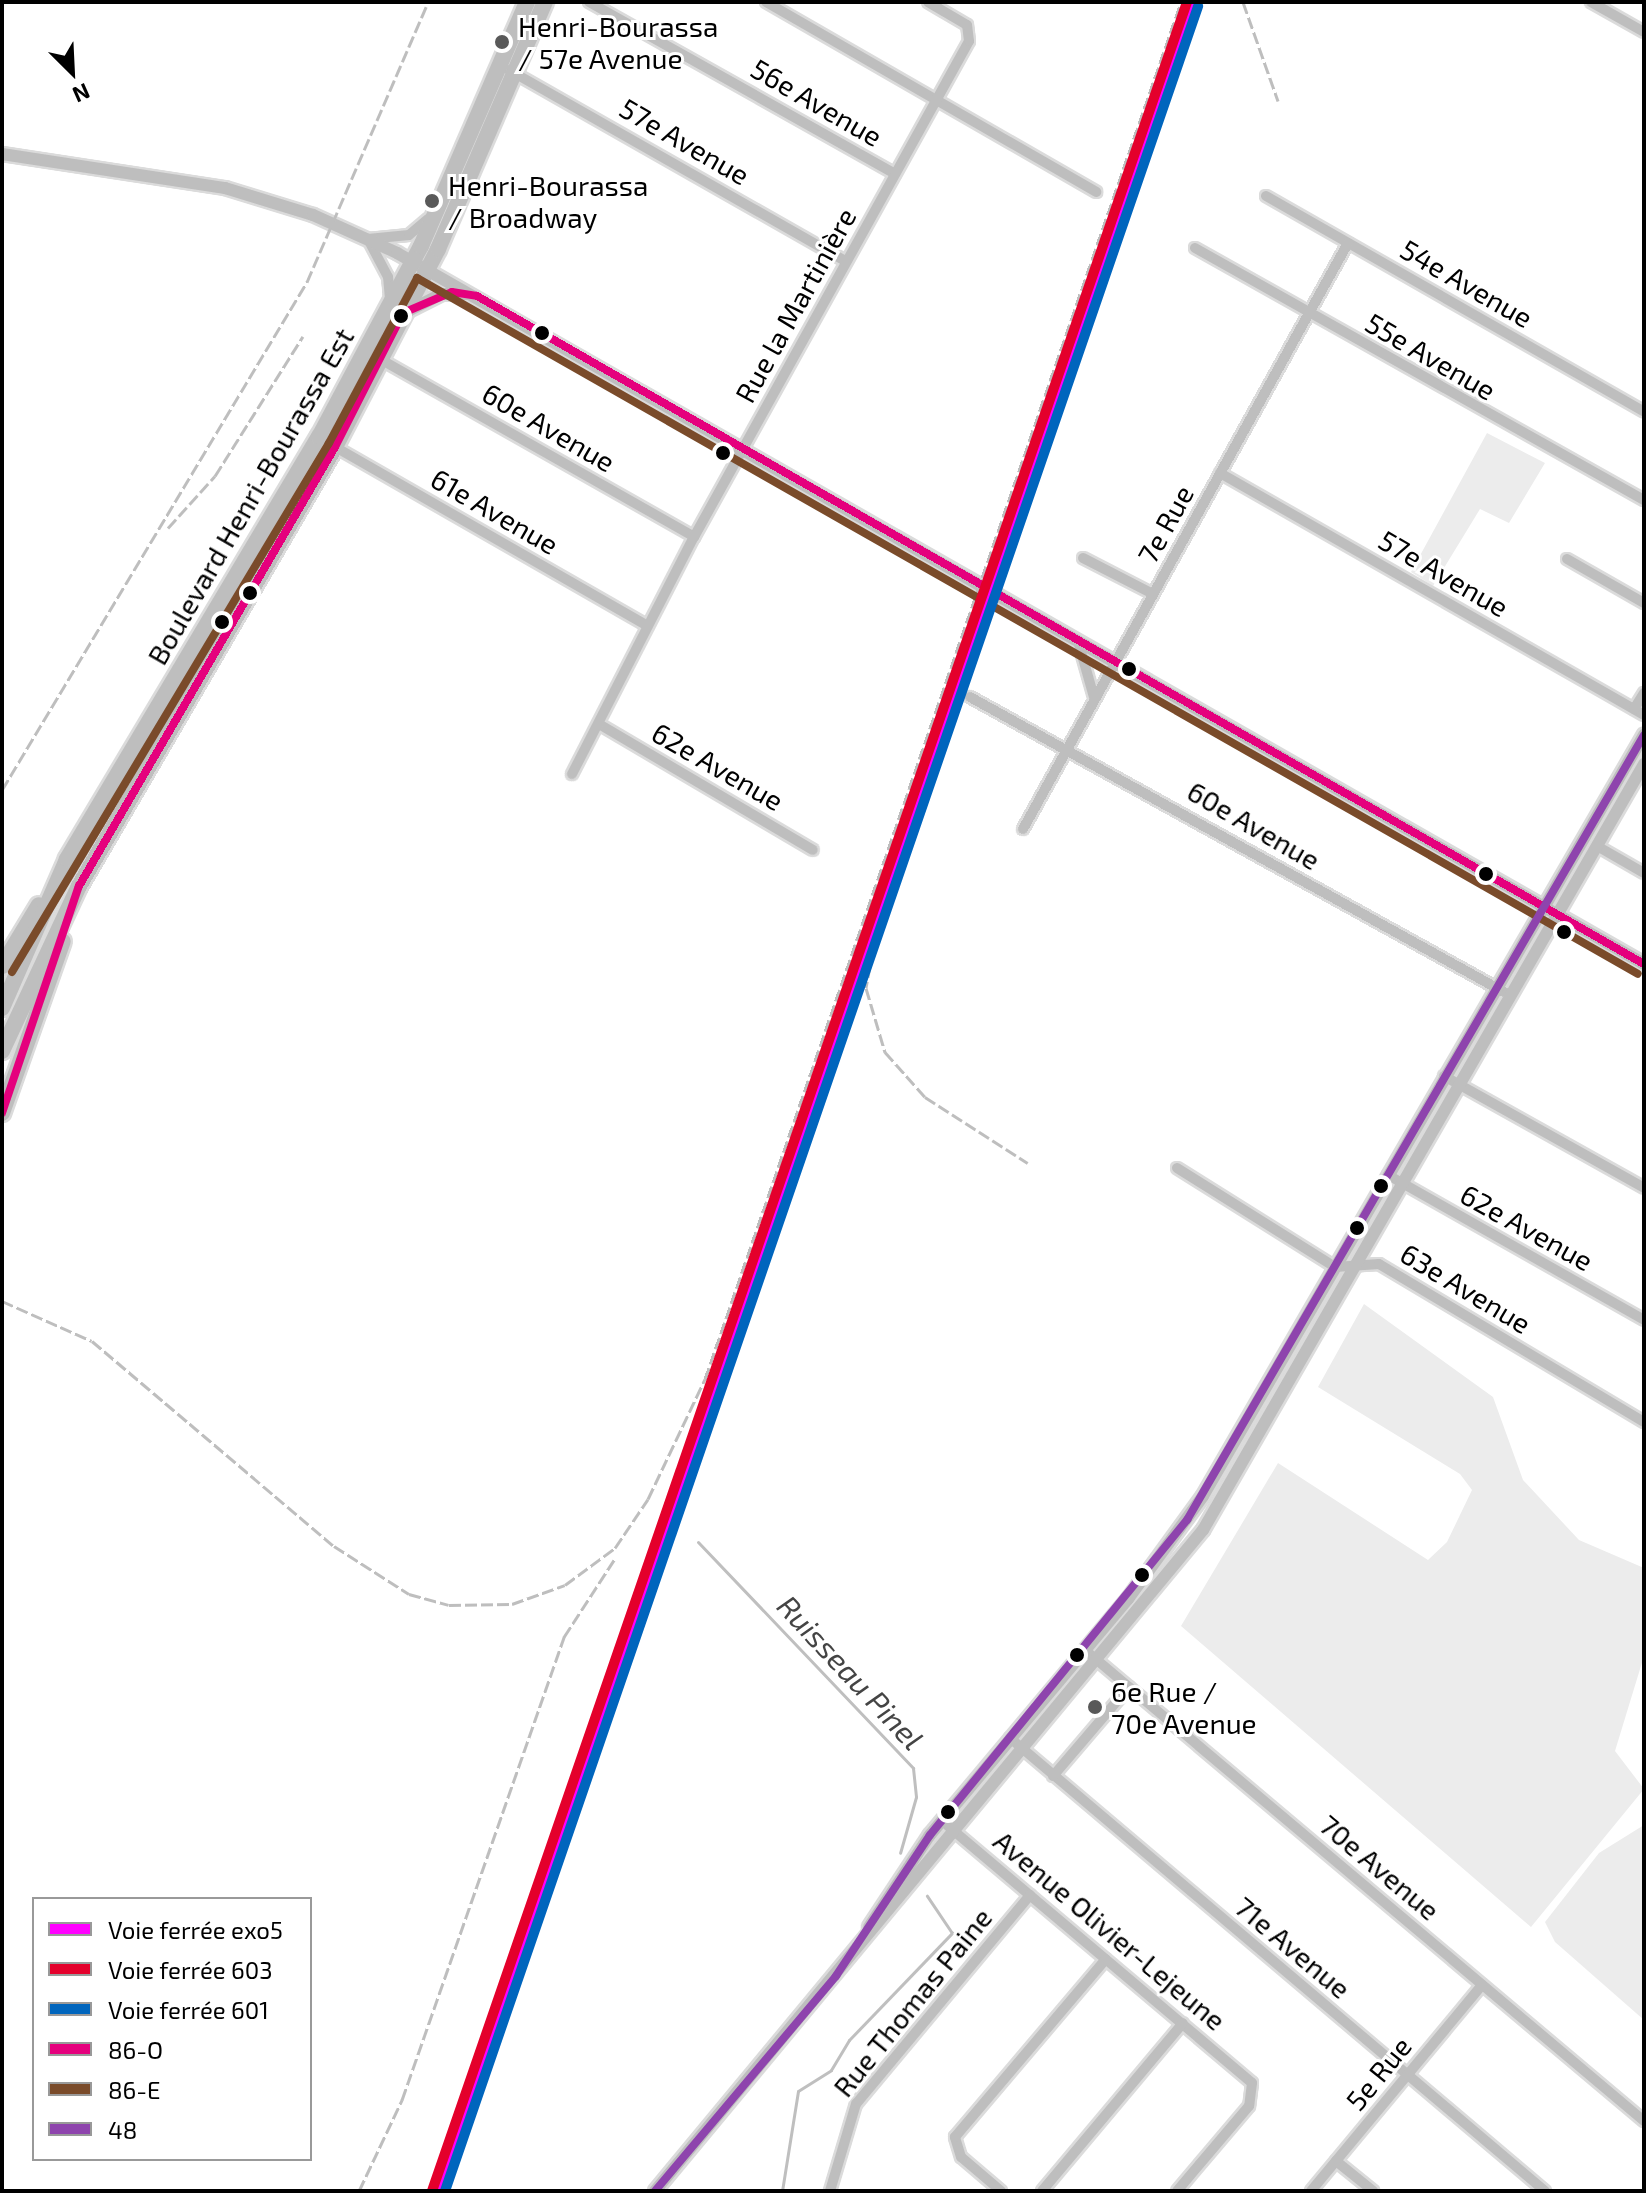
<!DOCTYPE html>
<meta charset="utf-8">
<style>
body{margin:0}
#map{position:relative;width:1646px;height:2193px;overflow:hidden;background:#fff;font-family:"Exo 2",sans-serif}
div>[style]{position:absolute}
.green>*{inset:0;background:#ececec}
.stream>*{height:3px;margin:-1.5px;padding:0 1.5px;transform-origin:1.5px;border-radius:1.5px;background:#bfbfbf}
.roads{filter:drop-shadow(2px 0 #dbdbdb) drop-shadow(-2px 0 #dbdbdb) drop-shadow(0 2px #dbdbdb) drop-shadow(0 -2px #dbdbdb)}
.minor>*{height:10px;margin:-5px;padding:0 5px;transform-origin:5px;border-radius:5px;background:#bebebe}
.tertiary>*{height:12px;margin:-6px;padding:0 6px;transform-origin:6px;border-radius:6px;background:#bebebe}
.primary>*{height:16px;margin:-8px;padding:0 8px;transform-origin:8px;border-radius:8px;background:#bebebe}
.rail>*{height:3px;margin-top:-1.5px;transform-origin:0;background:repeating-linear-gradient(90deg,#bebebe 0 12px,transparent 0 16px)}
.bus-1>*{height:8px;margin:-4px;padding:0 4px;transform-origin:4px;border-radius:4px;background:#e5007d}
.bus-2>*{height:8px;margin:-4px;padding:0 4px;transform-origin:4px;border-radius:4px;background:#7a4b2a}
.bus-3>*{height:8px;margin:-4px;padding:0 4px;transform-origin:4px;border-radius:4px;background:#8e44ad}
.rail-1>*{height:10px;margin:-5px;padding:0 5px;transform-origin:5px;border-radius:5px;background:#f0f}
.rail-2>*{height:10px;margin:-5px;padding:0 5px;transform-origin:5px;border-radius:5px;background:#e4002b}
.rail-3>*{height:10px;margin:-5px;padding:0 5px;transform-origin:5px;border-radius:5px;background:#0065bd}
.dots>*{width:22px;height:22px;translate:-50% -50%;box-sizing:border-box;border:4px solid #fff;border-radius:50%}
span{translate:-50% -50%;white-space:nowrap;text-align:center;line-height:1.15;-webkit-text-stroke:6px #fff;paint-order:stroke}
.poi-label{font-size:28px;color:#000}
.left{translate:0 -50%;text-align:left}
.street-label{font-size:28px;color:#000}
.water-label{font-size:30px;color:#444;font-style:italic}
.frame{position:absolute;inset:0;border:4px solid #000;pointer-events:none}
.legend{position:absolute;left:32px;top:1897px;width:280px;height:264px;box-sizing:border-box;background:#fff;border:2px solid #999;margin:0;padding:10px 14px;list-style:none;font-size:24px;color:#000}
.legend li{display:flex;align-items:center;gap:16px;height:40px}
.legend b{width:40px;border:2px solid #999}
.north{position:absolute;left:32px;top:32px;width:80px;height:80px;-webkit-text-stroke:6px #fff;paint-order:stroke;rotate:156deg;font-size:22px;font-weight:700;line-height:32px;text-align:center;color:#000}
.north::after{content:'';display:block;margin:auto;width:28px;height:36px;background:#000;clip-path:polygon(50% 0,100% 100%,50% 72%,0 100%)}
</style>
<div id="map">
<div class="green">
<i style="clip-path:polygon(1487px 433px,1545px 463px,1509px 523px,1480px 509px,1433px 586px,1411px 572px)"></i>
<i style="clip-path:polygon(1364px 1304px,1493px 1397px,1523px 1480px,1579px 1540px,1644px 1568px,1644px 1656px,1615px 1751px,1644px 1789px,1531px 1927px,1181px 1626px,1278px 1463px,1428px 1560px,1447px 1542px,1472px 1490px,1460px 1474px,1318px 1387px)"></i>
<i style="clip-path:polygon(1644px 1825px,1644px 2020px,1555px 1942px,1545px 1922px,1599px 1853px)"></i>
</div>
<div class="stream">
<i style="left:698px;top:1542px;width:312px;rotate:46.4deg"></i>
<i style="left:913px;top:1768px;width:29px;rotate:84deg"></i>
<i style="left:916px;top:1797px;width:58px;rotate:105.9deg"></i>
<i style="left:782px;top:2191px;width:101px;rotate:-80.9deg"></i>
<i style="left:798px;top:2091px;width:39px;rotate:-32deg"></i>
<i style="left:831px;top:2070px;width:35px;rotate:-59deg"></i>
<i style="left:849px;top:2040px;width:149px;rotate:-46.1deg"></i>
<i style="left:952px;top:1933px;width:45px;rotate:-124deg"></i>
</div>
<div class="roads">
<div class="minor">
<i style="left:589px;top:2px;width:351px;rotate:29.3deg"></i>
<i style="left:766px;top:2px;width:381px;rotate:29.9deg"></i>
<i style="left:1591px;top:2px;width:61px;rotate:29.5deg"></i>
<i style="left:509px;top:70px;width:386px;rotate:29.6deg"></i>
<i style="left:1266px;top:196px;width:435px;rotate:29.7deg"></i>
<i style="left:1195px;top:248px;width:515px;rotate:29.3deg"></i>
<i style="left:390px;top:299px;width:22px;rotate:-95deg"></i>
<i style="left:388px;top:277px;width:43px;rotate:-117.8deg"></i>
<i style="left:368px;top:239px;width:41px;rotate:-5.6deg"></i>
<i style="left:409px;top:235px;width:25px;rotate:-40deg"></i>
<i style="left:380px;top:359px;width:361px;rotate:29.5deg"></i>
<i style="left:330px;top:444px;width:366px;rotate:29.8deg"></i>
<i style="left:1220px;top:473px;width:488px;rotate:29.7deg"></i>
<i style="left:1083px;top:558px;width:79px;rotate:27.2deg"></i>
<i style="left:1567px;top:559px;width:89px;rotate:29.7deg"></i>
<i style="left:1078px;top:641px;width:58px;rotate:74.1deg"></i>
<i style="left:970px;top:697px;width:610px;rotate:28.92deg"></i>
<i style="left:1634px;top:709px;width:19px;rotate:-58deg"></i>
<i style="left:599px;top:724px;width:248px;rotate:30.5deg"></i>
<i style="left:572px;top:774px;width:267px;rotate:-62.8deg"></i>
<i style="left:694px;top:537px;width:567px;rotate:-60.99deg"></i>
<i style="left:969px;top:41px;width:16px;rotate:-97deg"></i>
<i style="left:967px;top:25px;width:45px;rotate:-149.5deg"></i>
<i style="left:1023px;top:829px;width:670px;rotate:-60.99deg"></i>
<i style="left:1597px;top:846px;width:54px;rotate:29.9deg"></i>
<i style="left:1444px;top:1076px;width:229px;rotate:29.2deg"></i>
<i style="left:1177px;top:1168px;width:186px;rotate:32.1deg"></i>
<i style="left:1335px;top:1267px;width:44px;rotate:-3.9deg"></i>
<i style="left:1379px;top:1264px;width:309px;rotate:30.8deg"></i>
<i style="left:1388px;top:1175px;width:294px;rotate:29.5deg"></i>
<i style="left:1085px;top:1650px;width:731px;rotate:40.12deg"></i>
<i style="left:1010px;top:1738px;width:701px;rotate:40.26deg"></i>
<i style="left:1053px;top:1776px;width:117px;rotate:-49.5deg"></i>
<i style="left:948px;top:1826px;width:398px;rotate:40.2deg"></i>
<i style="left:1252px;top:2083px;width:23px;rotate:97deg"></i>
<i style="left:1249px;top:2106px;width:111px;rotate:130.3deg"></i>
<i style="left:1336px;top:2161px;width:48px;rotate:39deg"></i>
<i style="left:830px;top:2191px;width:91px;rotate:-73.4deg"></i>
<i style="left:856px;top:2104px;width:272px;rotate:-50.2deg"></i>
<i style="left:1001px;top:2191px;width:52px;rotate:-139.6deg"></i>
<i style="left:961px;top:2157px;width:21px;rotate:-107deg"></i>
<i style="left:955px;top:2137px;width:233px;rotate:-49.7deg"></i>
<i style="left:1042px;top:2191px;width:219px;rotate:-50deg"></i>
<i style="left:1311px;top:2191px;width:268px;rotate:-50.3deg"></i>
</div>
<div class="tertiary">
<i style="left:2px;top:154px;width:226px;rotate:8.7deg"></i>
<i style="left:225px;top:188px;width:92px;rotate:17.1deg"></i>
<i style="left:313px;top:215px;width:92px;rotate:24.3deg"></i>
<i style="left:397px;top:253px;width:1435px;rotate:29.69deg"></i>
<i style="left:406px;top:312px;width:39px;rotate:-27deg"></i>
<i style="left:441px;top:294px;width:26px"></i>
<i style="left:869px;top:1927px;width:110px;rotate:-56.5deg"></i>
<i style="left:930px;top:1835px;width:308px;rotate:-50deg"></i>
<i style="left:1128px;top:1599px;width:127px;rotate:-53.9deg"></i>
<i style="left:1203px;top:1496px;width:880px;rotate:-59.91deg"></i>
<i style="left:655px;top:2191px;width:859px;rotate:-50.34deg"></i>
<i style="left:1203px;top:1530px;width:884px;rotate:-60.07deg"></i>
</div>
<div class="primary">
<i style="left:2px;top:966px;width:71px;rotate:-58.8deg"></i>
<i style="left:2px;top:1008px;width:163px;rotate:-66.4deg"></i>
<i style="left:67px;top:859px;width:492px;rotate:-59.2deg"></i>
<i style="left:319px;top:437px;width:217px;rotate:-61.9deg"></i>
<i style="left:421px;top:246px;width:266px;rotate:-66.5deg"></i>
<i style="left:2px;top:1051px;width:182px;rotate:-65deg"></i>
<i style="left:79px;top:886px;width:508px;rotate:-59.75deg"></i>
<i style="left:335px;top:447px;width:223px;rotate:-62.5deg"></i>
<i style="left:438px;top:249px;width:269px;rotate:-66.6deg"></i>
<i style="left:2px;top:1113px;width:182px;rotate:-70.5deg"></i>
</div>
</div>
<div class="rail">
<i style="left:1243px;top:2px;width:105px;rotate:70.5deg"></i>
<i style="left:168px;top:528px;width:70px;rotate:-47.9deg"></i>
<i style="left:215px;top:476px;width:165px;rotate:-57.8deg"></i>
<i style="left:2px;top:790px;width:593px;rotate:-59.02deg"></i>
<i style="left:307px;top:282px;width:305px;rotate:-66.6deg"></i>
<i style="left:882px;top:903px;width:86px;rotate:100.7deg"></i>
<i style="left:866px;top:988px;width:67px;rotate:73.5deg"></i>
<i style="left:885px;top:1052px;width:60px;rotate:48.4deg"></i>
<i style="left:925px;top:1097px;width:122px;rotate:32.7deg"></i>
<i style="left:2px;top:1301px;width:98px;rotate:24deg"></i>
<i style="left:92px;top:1341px;width:317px;rotate:40.3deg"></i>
<i style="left:334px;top:1546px;width:89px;rotate:32.6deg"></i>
<i style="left:409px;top:1594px;width:41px;rotate:15.4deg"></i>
<i style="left:449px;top:1605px;width:63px;rotate:-0.9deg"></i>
<i style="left:512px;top:1604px;width:56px;rotate:-19.7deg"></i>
<i style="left:565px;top:1585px;width:62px;rotate:-36.5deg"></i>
<i style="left:615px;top:1548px;width:59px;rotate:-56deg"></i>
<i style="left:648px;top:1499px;width:133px;rotate:-64.6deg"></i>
<i style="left:705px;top:1379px;width:1457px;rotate:-70.93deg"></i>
<i style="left:359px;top:2191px;width:101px;rotate:-64.7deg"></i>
<i style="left:402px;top:2100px;width:491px;rotate:-70.7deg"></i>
<i style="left:564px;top:1637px;width:92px;rotate:-57deg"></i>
</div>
<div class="bus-1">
<i style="left:2px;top:1113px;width:240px;rotate:-71.3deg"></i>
<i style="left:79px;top:886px;width:508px;rotate:-59.75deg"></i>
<i style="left:335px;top:447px;width:150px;rotate:-63.1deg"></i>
<i style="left:403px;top:313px;width:53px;rotate:-23.2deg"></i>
<i style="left:452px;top:292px;width:25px;rotate:9deg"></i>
<i style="left:477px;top:296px;width:1345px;rotate:29.79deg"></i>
</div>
<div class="bus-2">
<i style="left:12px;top:972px;width:617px;rotate:-59.07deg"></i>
<i style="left:329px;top:443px;width:187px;rotate:-61.9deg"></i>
<i style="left:417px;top:278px;width:1405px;rotate:29.68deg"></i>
</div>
<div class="bus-3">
<i style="left:655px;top:2191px;width:281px;rotate:-49.9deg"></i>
<i style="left:836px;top:1976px;width:169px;rotate:-56.3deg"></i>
<i style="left:930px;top:1835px;width:407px;rotate:-50.8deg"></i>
<i style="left:1187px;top:1520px;width:908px;rotate:-59.79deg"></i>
</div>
<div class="rail-1">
<i style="left:437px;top:2191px;width:2316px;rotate:-70.95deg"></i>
</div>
<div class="rail-2">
<i style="left:432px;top:2191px;width:2316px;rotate:-70.97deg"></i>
</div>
<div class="rail-3">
<i style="left:445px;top:2191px;width:2311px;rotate:-70.98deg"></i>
</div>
<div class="dots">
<i style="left:502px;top:42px;background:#595959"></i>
<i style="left:432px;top:201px;background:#595959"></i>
<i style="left:401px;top:316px;background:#000"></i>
<i style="left:542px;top:333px;background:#000"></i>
<i style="left:723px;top:453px;background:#000"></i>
<i style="left:250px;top:593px;background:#000"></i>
<i style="left:222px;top:622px;background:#000"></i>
<i style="left:1129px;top:669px;background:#000"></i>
<i style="left:1486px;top:874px;background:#000"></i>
<i style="left:1564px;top:932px;background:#000"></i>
<i style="left:1381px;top:1186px;background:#000"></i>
<i style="left:1357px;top:1228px;background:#000"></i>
<i style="left:1142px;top:1575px;background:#000"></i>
<i style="left:1077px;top:1655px;background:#000"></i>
<i style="left:1095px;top:1707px;background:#595959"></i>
<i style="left:948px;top:1812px;background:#000"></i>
</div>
<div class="poi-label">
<span class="left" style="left:518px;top:42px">Henri-Bourassa<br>/ 57e Avenue</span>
<span class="left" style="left:448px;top:201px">Henri-Bourassa<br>/ Broadway</span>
<span class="left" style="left:1111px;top:1707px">6e Rue /<br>70e Avenue</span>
</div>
<div class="street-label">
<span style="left:817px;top:102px;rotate:30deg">56e Avenue</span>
<span style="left:685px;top:141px;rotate:30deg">57e Avenue</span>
<span style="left:1467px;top:283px;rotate:30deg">54e Avenue</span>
<span style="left:795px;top:305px;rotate:-61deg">Rue la Martinière</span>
<span style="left:1431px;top:356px;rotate:30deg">55e Avenue</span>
<span style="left:549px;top:427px;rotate:30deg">60e Avenue</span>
<span style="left:250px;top:496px;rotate:-60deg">Boulevard Henri-Bourassa Est</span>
<span style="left:495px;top:511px;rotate:30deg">61e Avenue</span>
<span style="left:1165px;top:524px;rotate:-61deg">7e Rue</span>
<span style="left:1444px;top:573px;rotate:30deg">57e Avenue</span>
<span style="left:718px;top:766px;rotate:30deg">62e Avenue</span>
<span style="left:1254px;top:825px;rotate:30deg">60e Avenue</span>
<span style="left:1527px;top:1227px;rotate:29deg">62e Avenue</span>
<span style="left:1466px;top:1288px;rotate:31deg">63e Avenue</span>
<span style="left:1380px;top:1867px;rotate:40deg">70e Avenue</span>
<span style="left:1110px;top:1930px;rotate:40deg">Avenue Olivier-Lejeune</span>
<span style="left:1293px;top:1947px;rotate:40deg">71e Avenue</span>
<span style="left:912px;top:2002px;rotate:-51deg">Rue Thomas Paine</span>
<span style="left:1378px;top:2073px;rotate:-51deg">5e Rue</span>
</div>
<div class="water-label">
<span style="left:851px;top:1672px;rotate:47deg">Ruisseau Pinel</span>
</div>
<div class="frame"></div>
<ul class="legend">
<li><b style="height:10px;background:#f0f"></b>Voie ferrée exo5</li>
<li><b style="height:10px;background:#e4002b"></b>Voie ferrée 603</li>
<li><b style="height:10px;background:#0065bd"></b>Voie ferrée 601</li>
<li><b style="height:10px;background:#e5007d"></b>86-O</li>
<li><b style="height:10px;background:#7a4b2a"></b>86-E</li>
<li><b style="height:10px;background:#8e44ad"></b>48</li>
</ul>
<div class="north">N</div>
</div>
